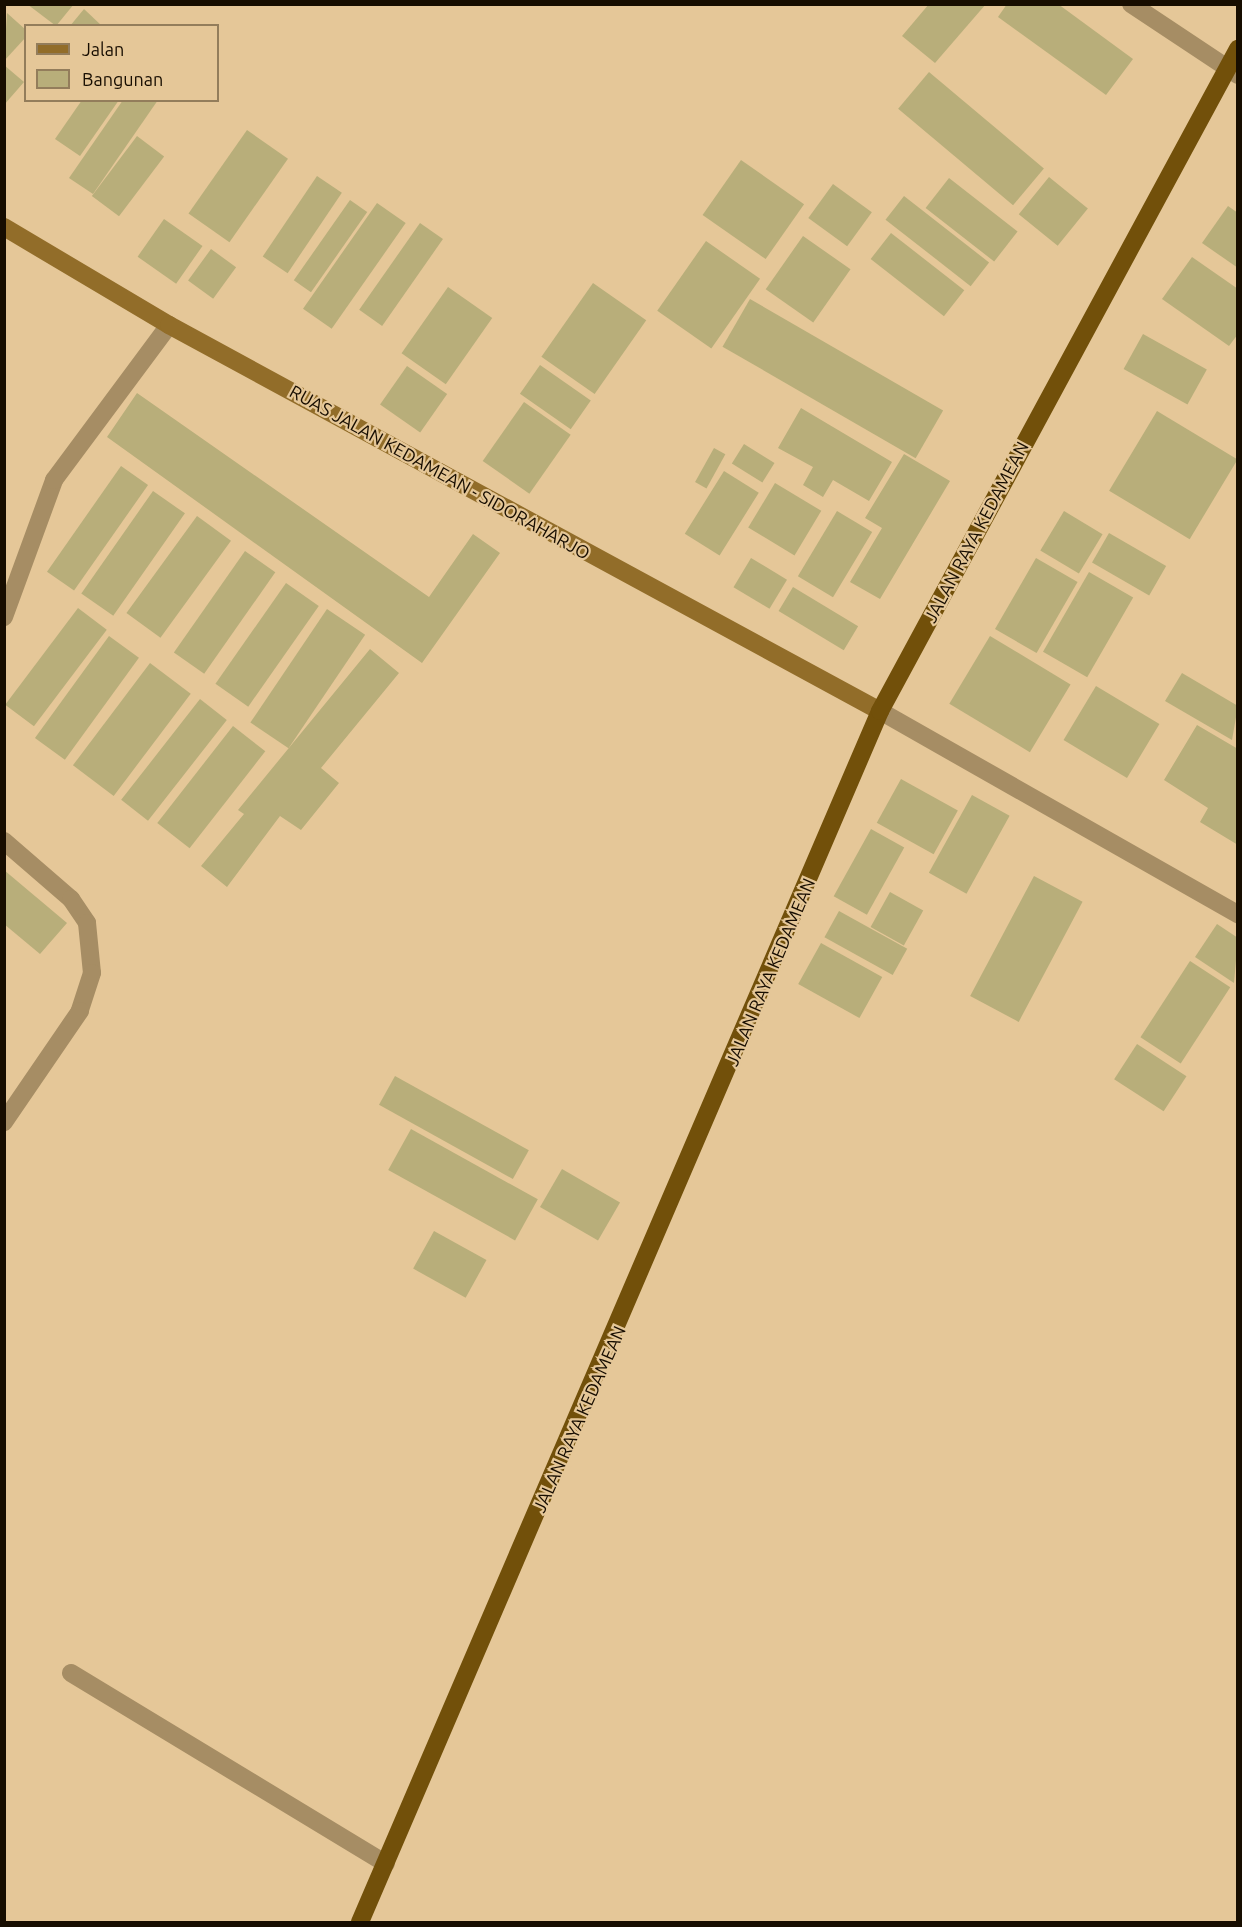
<!DOCTYPE html>
<style>
body{margin:0}
#map{position:relative;width:1242px;height:1927px;overflow:hidden;background:#e5c798;font-family:Ubuntu,sans-serif}
div>[style]{position:absolute}
.building>*{inset:0;background:#b8ae7a;transform-origin:0 0}
.service>*{height:18px;margin:-9px;padding:0 9px;transform-origin:9px;border-radius:9px;background:#a68d64}
.minor>*{height:18px;margin:-9px;padding:0 9px;transform-origin:9px;border-radius:9px;background:#a68d64}
.secondary>*{height:18px;margin:-9px;padding:0 9px;transform-origin:9px;border-radius:9px;background:#926d29}
.trunk>*{height:18px;margin:-9px;padding:0 9px;transform-origin:9px;border-radius:9px;background:#72500a}
span{translate:-50% -50%;white-space:nowrap;text-align:center;line-height:1.15;-webkit-text-stroke:4.5px #e5c798;paint-order:stroke}
.street-label{font-size:18px;color:#170d00}
.frame{position:absolute;inset:0;border:6px solid #170d00;pointer-events:none}
.legend{position:absolute;left:24px;top:24px;width:195px;height:78px;box-sizing:border-box;background:#e5c798;border:2px solid #937d5b;margin:0;padding:8px 10px;list-style:none;font-size:18px;color:#170d00}
.legend li{display:flex;align-items:center;gap:12px;height:30px}
.legend b{width:30px;border:2px solid #937d5b}
</style>
<div id="map">
<div class="building">
<i style="clip-path:polygon(27px 4px,74px 4px,56px 26px)"></i>
<i style="clip-path:polygon(929px 4px,986px 4px,935px 63px,902px 36px)"></i>
<i style="clip-path:polygon(1007px 4px,1058px 4px,1133px 59px,1106px 95px,998px 17px)"></i>
<i style="clip-path:polygon(84px 9px,102px 26px,70px 26px)"></i>
<i style="clip-path:polygon(7px 13px,26px 30px,26px 37px,4px 61px)"></i>
<i style="clip-path:polygon(4px 65px,24px 82px,4px 105px)"></i>
<i style="left:929px;top:72px;width:150px;height:48px;rotate:40deg"></i>
<i style="clip-path:polygon(82px 100px,119px 100px,80px 156px,55px 139px)"></i>
<i style="clip-path:polygon(123px 100px,158px 100px,93px 194px,69px 178px)"></i>
<i style="left:247px;top:130px;width:50px;height:102px;rotate:35deg"></i>
<i style="left:137px;top:136px;width:34px;height:75px;rotate:37deg"></i>
<i style="left:741px;top:160px;width:77px;height:67px;rotate:35deg"></i>
<i style="left:317px;top:176px;width:30px;height:97px;rotate:34deg"></i>
<i style="left:1049px;top:177px;width:50px;height:48px;rotate:39deg"></i>
<i style="left:949px;top:178px;width:87px;height:38px;rotate:38deg"></i>
<i style="left:833px;top:184px;width:48px;height:42px;rotate:36deg"></i>
<i style="left:904px;top:196px;width:108px;height:30px;rotate:38deg"></i>
<i style="left:350px;top:200px;width:21px;height:98px;rotate:35deg"></i>
<i style="left:377px;top:203px;width:35px;height:129px;rotate:35deg"></i>
<i style="clip-path:polygon(1228px 206px,1238px 213px,1238px 268px,1202px 243px)"></i>
<i style="left:164px;top:219px;width:47px;height:46px;rotate:35deg"></i>
<i style="left:420px;top:223px;width:28px;height:106px;rotate:35deg"></i>
<i style="left:891px;top:233px;width:93px;height:33px;rotate:38deg"></i>
<i style="left:803px;top:236px;width:58px;height:65px;rotate:35deg"></i>
<i style="left:706px;top:241px;width:66px;height:85px;rotate:35deg"></i>
<i style="left:211px;top:249px;width:31px;height:39px;rotate:36deg"></i>
<i style="clip-path:polygon(1192px 257px,1238px 289px,1238px 334px,1229px 346px,1162px 299px)"></i>
<i style="left:593px;top:283px;width:65px;height:90px;rotate:35deg"></i>
<i style="left:448px;top:287px;width:54px;height:81px;rotate:35deg"></i>
<i style="left:750px;top:299px;width:223px;height:55px;rotate:30deg"></i>
<i style="left:1143px;top:334px;width:73px;height:40px;rotate:29deg"></i>
<i style="left:540px;top:365px;width:62px;height:35px;rotate:35deg"></i>
<i style="left:407px;top:366px;width:49px;height:47px;rotate:35deg"></i>
<i style="clip-path:polygon(137px 393px,429px 597px,473px 534px,500px 553px,422px 663px,107px 437px)"></i>
<i style="left:524px;top:402px;width:57px;height:72px;rotate:35deg"></i>
<i style="clip-path:polygon(801px 408px,892px 462px,869px 501px,833px 480px,823px 497px,803px 485px,813px 467px,778px 448px)"></i>
<i style="left:1157px;top:411px;width:94px;height:93px;rotate:31deg"></i>
<i style="left:744px;top:444px;width:36px;height:23px;rotate:32deg"></i>
<i style="left:714px;top:448px;width:13px;height:39px;rotate:29deg"></i>
<i style="clip-path:polygon(904px 454px,950px 481px,880px 599px,850px 582px,882px 528px,865px 518px)"></i>
<i style="left:121px;top:466px;width:33px;height:129px;rotate:35deg"></i>
<i style="left:724px;top:471px;width:41px;height:74px;rotate:32deg"></i>
<i style="left:775px;top:483px;width:54px;height:52px;rotate:31deg"></i>
<i style="left:153px;top:491px;width:39px;height:125px;rotate:35deg"></i>
<i style="left:837px;top:511px;width:41px;height:76px;rotate:31deg"></i>
<i style="left:1064px;top:511px;width:45px;height:46px;rotate:31deg"></i>
<i style="left:197px;top:516px;width:42px;height:120px;rotate:36deg"></i>
<i style="left:1109px;top:533px;width:66px;height:34px;rotate:30deg"></i>
<i style="left:245px;top:551px;width:37px;height:124px;rotate:35deg"></i>
<i style="left:751px;top:558px;width:42px;height:34px;rotate:31deg"></i>
<i style="left:1036px;top:558px;width:48px;height:82px;rotate:30deg"></i>
<i style="left:1089px;top:572px;width:51px;height:92px;rotate:30deg"></i>
<i style="left:286px;top:583px;width:40px;height:123px;rotate:35deg"></i>
<i style="left:793px;top:587px;width:76px;height:28px;rotate:31deg"></i>
<i style="left:78px;top:608px;width:36px;height:121px;rotate:37deg"></i>
<i style="left:327px;top:609px;width:46px;height:137px;rotate:34deg"></i>
<i style="left:109px;top:636px;width:37px;height:126px;rotate:36deg"></i>
<i style="left:990px;top:636px;width:94px;height:79px;rotate:31deg"></i>
<i style="clip-path:polygon(370px 649px,399px 673px,321px 768px,339px 783px,301px 830px,280px 816px,227px 887px,201px 866px,244px 814px,238px 810px)"></i>
<i style="left:150px;top:663px;width:51px;height:128px;rotate:37deg"></i>
<i style="clip-path:polygon(1182px 673px,1238px 706px,1232px 740px,1165px 701px)"></i>
<i style="left:1096px;top:686px;width:74px;height:63px;rotate:31deg"></i>
<i style="left:200px;top:699px;width:34px;height:128px;rotate:38deg"></i>
<i style="clip-path:polygon(1197px 725px,1238px 749px,1238px 845px,1200px 822px,1208px 808px,1164px 780px)"></i>
<i style="left:233px;top:726px;width:41px;height:123px;rotate:38deg"></i>
<i style="left:901px;top:779px;width:65px;height:50px;rotate:29deg"></i>
<i style="left:972px;top:795px;width:43px;height:89px;rotate:29deg"></i>
<i style="left:871px;top:829px;width:38px;height:77px;rotate:29deg"></i>
<i style="clip-path:polygon(4px 870px,67px 923px,40px 954px,4px 924px)"></i>
<i style="left:1034px;top:876px;width:55px;height:136px;rotate:28deg"></i>
<i style="left:890px;top:892px;width:38px;height:40px;rotate:29deg"></i>
<i style="left:839px;top:911px;width:78px;height:30px;rotate:29deg"></i>
<i style="clip-path:polygon(1217px 924px,1238px 938px,1234px 983px,1195px 957px)"></i>
<i style="left:821px;top:943px;width:70px;height:47px;rotate:29deg"></i>
<i style="left:1190px;top:961px;width:48px;height:91px;rotate:33deg"></i>
<i style="left:1137px;top:1044px;width:59px;height:42px;rotate:33deg"></i>
<i style="left:395px;top:1076px;width:153px;height:33px;rotate:29deg"></i>
<i style="left:411px;top:1129px;width:145px;height:47px;rotate:29deg"></i>
<i style="left:562px;top:1169px;width:67px;height:44px;rotate:30deg"></i>
<i style="left:434px;top:1231px;width:60px;height:43px;rotate:29deg"></i>
</div>
<div class="service">
<i style="left:4px;top:617px;width:146px;rotate:-69.9deg"></i>
<i style="left:54px;top:480px;width:193px;rotate:-53.4deg"></i>
<i style="left:4px;top:841px;width:89px;rotate:40.9deg"></i>
<i style="left:71px;top:899px;width:29px;rotate:56deg"></i>
<i style="left:87px;top:923px;width:50px;rotate:84.3deg"></i>
<i style="left:92px;top:973px;width:40px;rotate:108deg"></i>
<i style="left:80px;top:1011px;width:135px;rotate:124.4deg"></i>
<i style="left:71px;top:1673px;width:368px;rotate:31.2deg"></i>
</div>
<div class="minor">
<i style="left:1131px;top:4px;width:128px;rotate:33.6deg"></i>
<i style="left:880px;top:711px;width:412px;rotate:29.6deg"></i>
</div>
<div class="secondary">
<i style="left:4px;top:227px;width:192px;rotate:30.7deg"></i>
<i style="left:169px;top:325px;width:809px;rotate:28.5deg"></i>
</div>
<div class="trunk">
<i style="left:360px;top:1922px;width:1318px;rotate:-66.76deg"></i>
<i style="left:880px;top:711px;width:753px;rotate:-61.6deg"></i>
</div>
<div class="street-label">
<span style="left:440px;top:472px;rotate:29deg">RUAS JALAN KEDAMEAN - SIDORAHARJO</span>
<span style="left:976px;top:532px;rotate:-62deg">JALAN RAYA KEDAMEAN</span>
<span style="left:770px;top:972px;rotate:-67deg">JALAN RAYA KEDAMEAN</span>
<span style="left:579px;top:1419px;rotate:-66deg">JALAN RAYA KEDAMEAN</span>
</div>
<div class="frame"></div>
<ul class="legend">
<li><b style="height:8px;background:#926d29"></b>Jalan</li>
<li><b style="height:16px;background:#b8ae7a"></b>Bangunan</li>
</ul>
</div>
